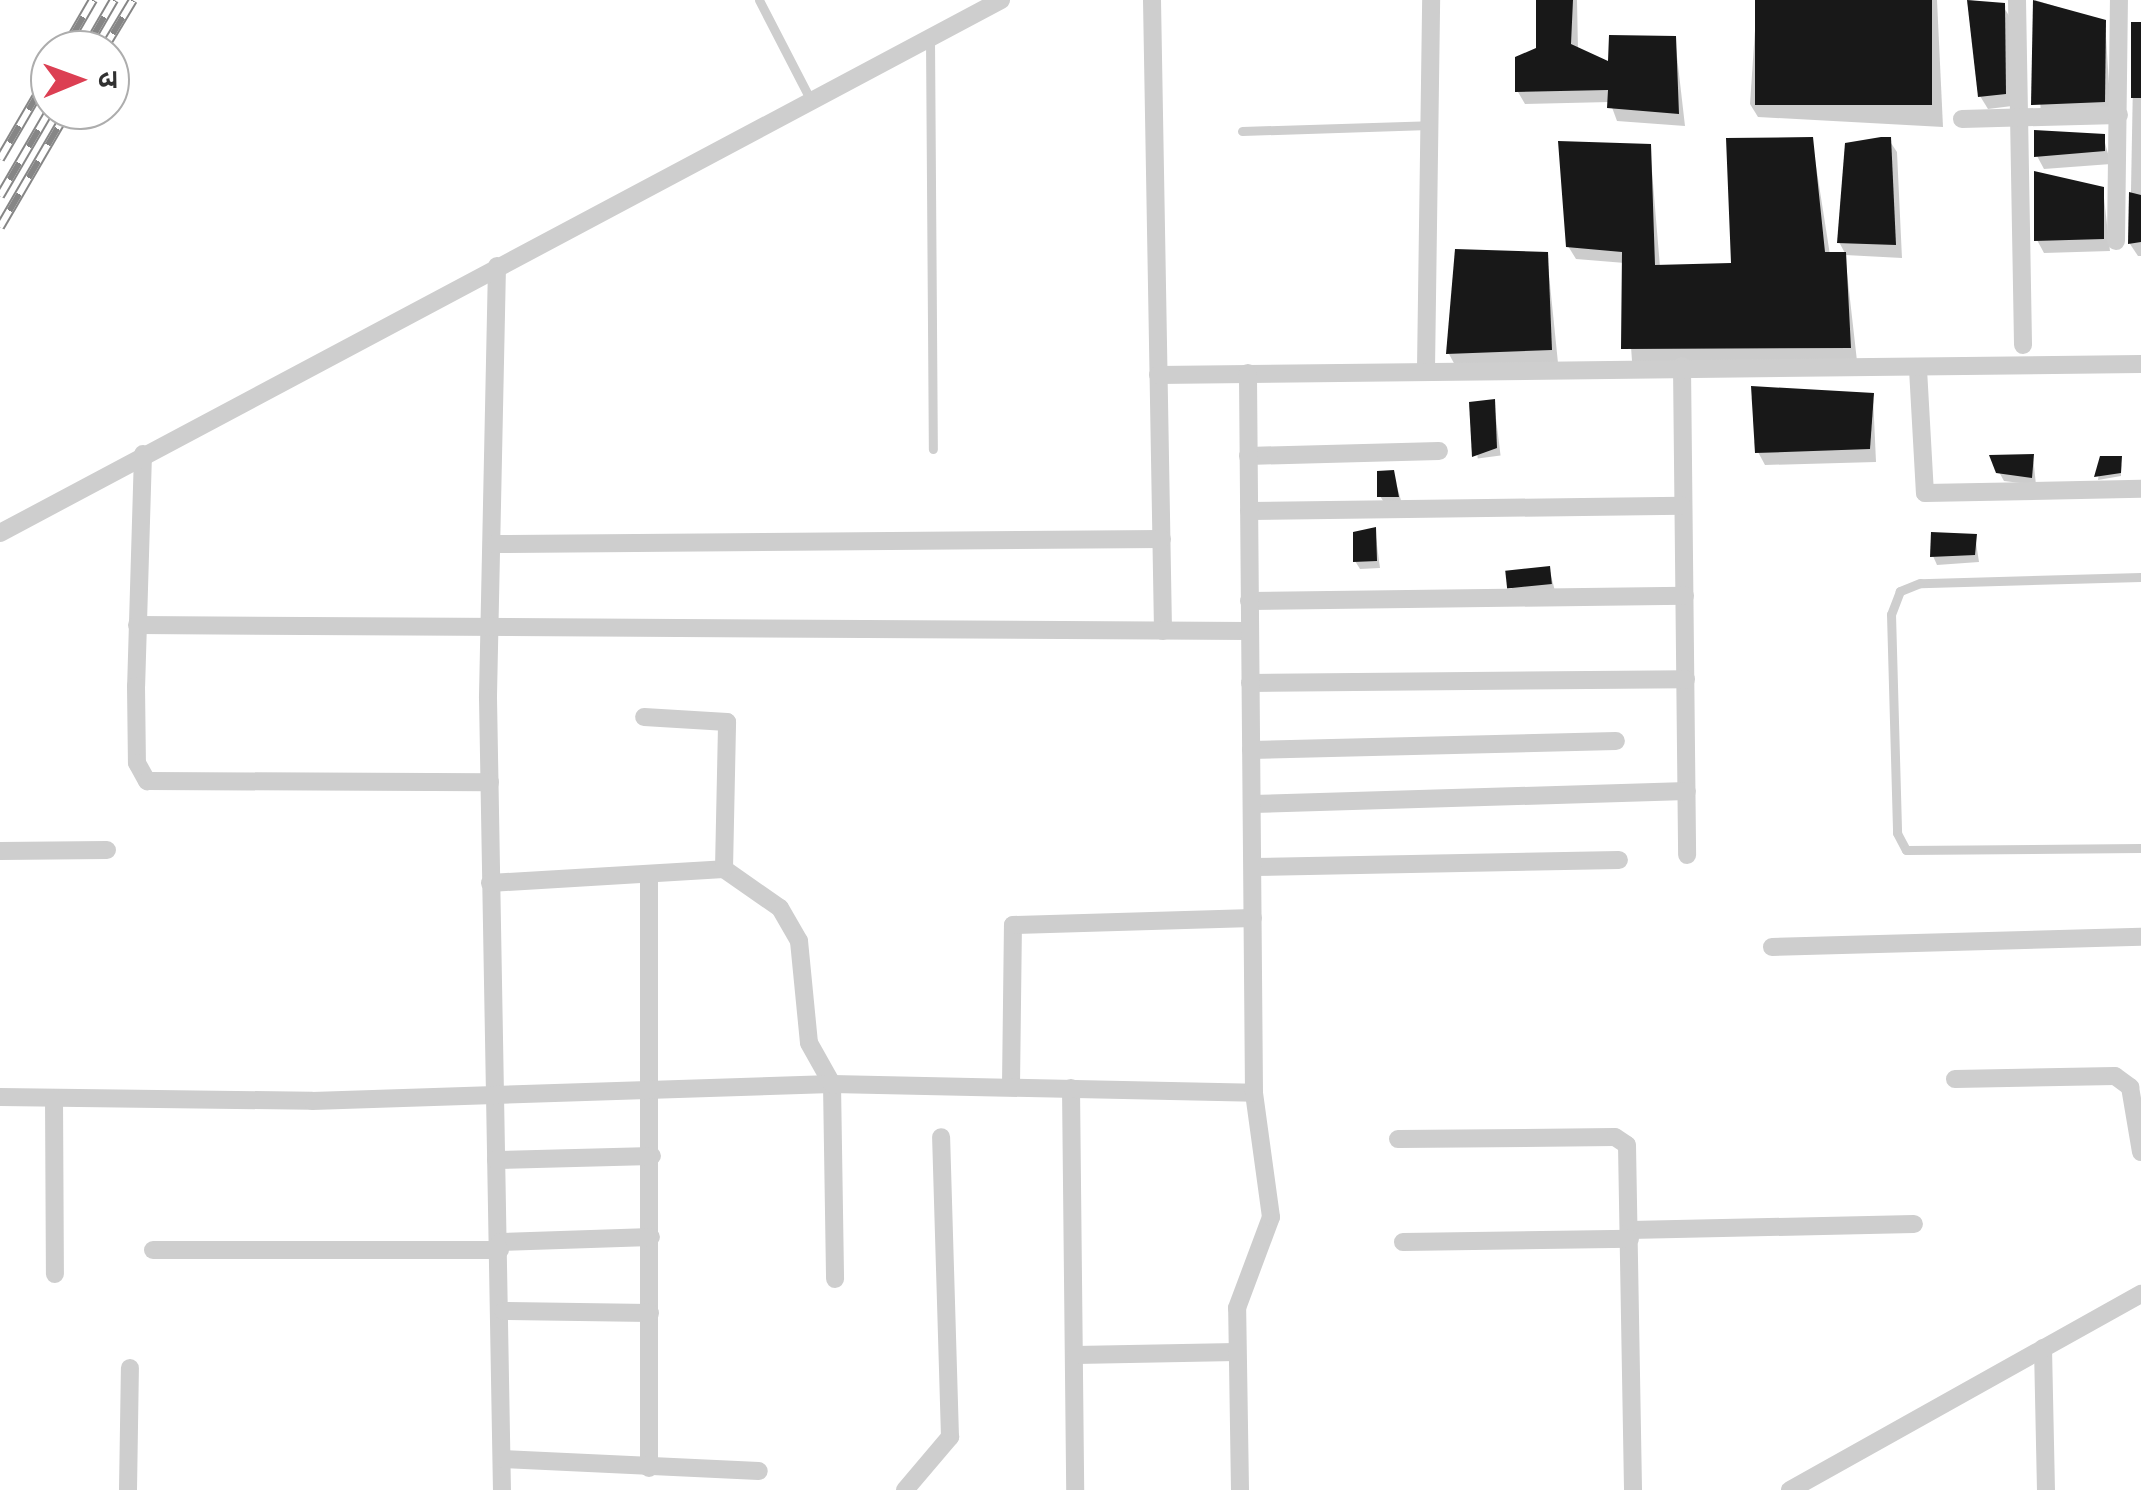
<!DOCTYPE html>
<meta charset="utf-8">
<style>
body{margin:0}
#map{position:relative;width:2141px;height:1490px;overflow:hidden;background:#fff;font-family:Karla,"Noto Sans Devanagari",sans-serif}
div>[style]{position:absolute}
.shadow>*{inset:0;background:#0003;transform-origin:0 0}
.building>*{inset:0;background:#181818;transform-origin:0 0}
.lane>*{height:9px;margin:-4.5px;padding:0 4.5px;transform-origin:4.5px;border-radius:4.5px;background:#cecece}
.street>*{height:18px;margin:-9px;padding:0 9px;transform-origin:9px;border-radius:9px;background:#cecece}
.rail>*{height:10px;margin-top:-5px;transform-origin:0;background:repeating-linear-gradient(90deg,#fff 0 19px,#868686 0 38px);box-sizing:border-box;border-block:2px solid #868686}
span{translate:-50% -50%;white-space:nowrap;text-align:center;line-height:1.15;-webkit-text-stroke:10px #fff;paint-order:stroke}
.north{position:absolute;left:30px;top:30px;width:100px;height:100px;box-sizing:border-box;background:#fff;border:2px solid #adadad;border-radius:50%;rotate:89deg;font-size:28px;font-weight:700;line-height:40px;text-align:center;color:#313131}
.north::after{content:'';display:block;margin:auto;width:35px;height:45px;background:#dc3f53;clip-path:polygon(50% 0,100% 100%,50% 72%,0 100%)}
</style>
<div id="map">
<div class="shadow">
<i style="clip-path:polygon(1538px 0,1577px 0,1578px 49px,1611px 65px,1675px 39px,1685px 126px,1617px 121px,1610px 102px,1525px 104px,1518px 92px,1539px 49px)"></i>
<i style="clip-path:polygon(1757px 0,1937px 0,1943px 127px,1758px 117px,1750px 104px)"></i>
<i style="clip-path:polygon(1969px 0,2003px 6px,2011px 19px,2012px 106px,1988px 109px,1980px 96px)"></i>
<i style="clip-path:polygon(2035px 0,2105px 22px,2111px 115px,2041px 117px)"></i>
<i style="clip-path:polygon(2141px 25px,2141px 256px,2138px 256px,2130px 244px,2134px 26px)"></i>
<i style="clip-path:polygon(2103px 136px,2111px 164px,2044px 169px,2037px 156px)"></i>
<i style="clip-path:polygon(1812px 140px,1830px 255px,1846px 255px,1839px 242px,1889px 140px,1897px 152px,1902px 258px,1845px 255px,1857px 361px,1632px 361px,1625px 263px,1576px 259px,1568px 246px,1650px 147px,1660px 267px,1734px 266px)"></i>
<i style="clip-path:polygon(2103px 189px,2110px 251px,2044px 253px,2037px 240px)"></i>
<i style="clip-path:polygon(1547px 255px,1558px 363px,1456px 367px,1449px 354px)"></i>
<i style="clip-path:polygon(1873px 396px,1876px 462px,1765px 465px,1758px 452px)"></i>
<i style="left:1494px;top:402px;width:54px;height:23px;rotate:83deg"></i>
<i style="clip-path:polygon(2033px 456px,2036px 485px,2004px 481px,1999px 472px)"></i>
<i style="clip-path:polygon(2101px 458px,2121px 459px,2121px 476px,2098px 480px)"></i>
<i style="clip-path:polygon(1393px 472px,1402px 504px,1385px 504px,1380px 496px)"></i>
<i style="clip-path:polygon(1375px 530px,1380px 568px,1360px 569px,1355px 561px)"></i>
<i style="clip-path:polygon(1975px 536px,1979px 562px,1937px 565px,1933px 556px)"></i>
<i style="clip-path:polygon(1549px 568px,1555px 591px,1514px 593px,1510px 585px)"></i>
</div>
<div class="building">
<i style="clip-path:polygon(1536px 0,1573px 0,1571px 44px,1608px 61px,1609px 35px,1676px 36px,1679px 114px,1607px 108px,1608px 90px,1515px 92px,1515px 57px,1536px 48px)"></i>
<i style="left:1755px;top:0;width:177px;height:105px"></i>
<i style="clip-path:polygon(1967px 0,2005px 3px,2006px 94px,1978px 97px)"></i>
<i style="clip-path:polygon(2033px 0,2106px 20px,2105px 102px,2031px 105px)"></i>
<i style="left:2141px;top:22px;width:76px;height:10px;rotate:90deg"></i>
<i style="clip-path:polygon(2034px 130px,2105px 134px,2105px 151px,2034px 157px)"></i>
<i style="clip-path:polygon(1813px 137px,1825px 252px,1846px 252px,1851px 348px,1621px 349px,1622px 252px,1566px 247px,1558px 141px,1651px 144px,1655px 265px,1731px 263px,1726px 138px)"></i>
<i style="clip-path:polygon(1881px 137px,1891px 137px,1896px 245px,1837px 243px,1845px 143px)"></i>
<i style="clip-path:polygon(2034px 171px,2104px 187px,2104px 239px,2034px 241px)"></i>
<i style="clip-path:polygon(2129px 192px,2141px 195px,2141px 242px,2128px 244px)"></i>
<i style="clip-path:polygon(1455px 249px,1548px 252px,1552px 350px,1446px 354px)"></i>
<i style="clip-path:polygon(1751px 386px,1874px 393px,1870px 449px,1755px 453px)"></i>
<i style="clip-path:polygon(1495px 399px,1497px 448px,1472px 457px,1469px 402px)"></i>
<i style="clip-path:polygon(2034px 454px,2032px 478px,1996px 473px,1989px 455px)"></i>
<i style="clip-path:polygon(2100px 456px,2122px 456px,2121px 473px,2094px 477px)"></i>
<i style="clip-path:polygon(1394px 470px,1399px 497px,1377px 497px,1377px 471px)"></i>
<i style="clip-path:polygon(1376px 527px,1377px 561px,1353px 562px,1353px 532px)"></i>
<i style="clip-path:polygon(1931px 532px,1977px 534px,1975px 555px,1930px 557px)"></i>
<i style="left:1550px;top:566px;width:18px;height:45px;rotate:84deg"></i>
</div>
<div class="lane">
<i style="left:759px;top:0;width:111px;rotate:62.7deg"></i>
<i style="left:930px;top:39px;width:410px;rotate:89.6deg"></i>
<i style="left:1242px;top:131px;width:187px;rotate:-1.8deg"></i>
<i style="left:2141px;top:577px;width:221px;rotate:178.4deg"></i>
<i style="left:1920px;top:583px;width:22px;rotate:158deg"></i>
<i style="left:1900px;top:591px;width:25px;rotate:111deg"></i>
<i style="left:1891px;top:614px;width:219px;rotate:88.4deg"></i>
<i style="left:1897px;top:833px;width:19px;rotate:62deg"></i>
<i style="left:1906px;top:850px;width:235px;rotate:-0.5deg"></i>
</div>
<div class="street">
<i style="left:1152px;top:0;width:631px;rotate:89deg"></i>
<i style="left:2017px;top:0;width:345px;rotate:89deg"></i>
<i style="left:1962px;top:119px;width:157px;rotate:-1.5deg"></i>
<i style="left:2116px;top:241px;width:241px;rotate:-89.3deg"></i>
<i style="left:497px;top:266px;width:432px;rotate:91.2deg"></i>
<i style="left:488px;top:698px;width:792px;rotate:88.99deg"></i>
<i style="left:1682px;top:366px;width:489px;rotate:89.4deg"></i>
<i style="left:1426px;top:369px;width:369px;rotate:-89.2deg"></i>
<i style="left:1918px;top:369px;width:124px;rotate:86.8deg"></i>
<i style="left:1925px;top:493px;width:216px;rotate:-1.1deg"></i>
<i style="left:1158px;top:375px;width:983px;rotate:-0.64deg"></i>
<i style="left:143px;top:454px;width:232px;rotate:91.7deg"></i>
<i style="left:136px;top:686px;width:77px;rotate:89.3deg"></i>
<i style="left:137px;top:763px;width:21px;rotate:61deg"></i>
<i style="left:147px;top:781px;width:343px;rotate:0.2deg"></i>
<i style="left:1248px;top:456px;width:191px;rotate:-1.5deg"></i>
<i style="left:1249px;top:511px;width:433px;rotate:-0.7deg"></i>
<i style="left:0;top:533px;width:1134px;rotate:-28.03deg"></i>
<i style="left:495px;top:544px;width:667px;rotate:-0.43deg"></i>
<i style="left:1249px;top:601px;width:436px;rotate:-0.7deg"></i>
<i style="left:137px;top:625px;width:1113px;rotate:0.31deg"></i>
<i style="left:1250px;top:683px;width:436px;rotate:-0.5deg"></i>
<i style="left:1251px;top:750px;width:365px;rotate:-1.4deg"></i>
<i style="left:1252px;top:804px;width:435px;rotate:-1.7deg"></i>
<i style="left:0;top:851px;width:107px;rotate:-0.5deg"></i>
<i style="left:1254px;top:867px;width:365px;rotate:-1.1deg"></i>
<i style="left:724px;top:869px;width:68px;rotate:34.9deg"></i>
<i style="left:780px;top:908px;width:38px;rotate:60deg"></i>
<i style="left:799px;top:941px;width:102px;rotate:84.4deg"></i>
<i style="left:809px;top:1043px;width:47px;rotate:60.7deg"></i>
<i style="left:832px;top:1084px;width:195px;rotate:89.1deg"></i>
<i style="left:649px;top:876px;width:592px;rotate:90deg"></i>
<i style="left:490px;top:883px;width:234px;rotate:-3.4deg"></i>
<i style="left:724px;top:869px;width:147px;rotate:-88.8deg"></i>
<i style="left:727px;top:722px;width:83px;rotate:-176.6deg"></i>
<i style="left:1772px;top:947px;width:369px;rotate:-1.6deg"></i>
<i style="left:1955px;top:1079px;width:160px;rotate:-1.1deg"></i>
<i style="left:2115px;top:1076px;width:19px;rotate:36deg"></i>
<i style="left:2130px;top:1087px;width:66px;rotate:80.4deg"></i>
<i style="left:1011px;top:1085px;width:160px;rotate:-89.3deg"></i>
<i style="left:1013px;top:925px;width:240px;rotate:-1.7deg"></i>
<i style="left:1071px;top:1088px;width:402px;rotate:89.4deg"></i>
<i style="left:0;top:1097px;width:312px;rotate:0.7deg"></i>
<i style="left:312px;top:1101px;width:520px;rotate:-1.87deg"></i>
<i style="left:832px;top:1084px;width:422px;rotate:1.2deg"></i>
<i style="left:54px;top:1098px;width:176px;rotate:89.7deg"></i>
<i style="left:1398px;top:1139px;width:217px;rotate:-0.5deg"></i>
<i style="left:1615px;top:1137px;width:14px;rotate:34deg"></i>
<i style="left:1627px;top:1145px;width:345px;rotate:89deg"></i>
<i style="left:496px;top:1160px;width:156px;rotate:-1.5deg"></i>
<i style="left:1630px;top:1230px;width:284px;rotate:-1.2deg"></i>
<i style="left:500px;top:1242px;width:151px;rotate:-1.9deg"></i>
<i style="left:1403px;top:1242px;width:227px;rotate:-0.8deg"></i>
<i style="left:153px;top:1250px;width:347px"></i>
<i style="left:503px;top:1311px;width:147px;rotate:0.8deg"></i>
<i style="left:2043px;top:1348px;width:142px;rotate:88.8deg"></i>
<i style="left:1076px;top:1355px;width:160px;rotate:-1.1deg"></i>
<i style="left:503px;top:1459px;width:256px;rotate:2.7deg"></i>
<i style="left:128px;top:1490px;width:122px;rotate:-89.1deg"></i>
<i style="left:905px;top:1490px;width:70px;rotate:-49.7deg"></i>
<i style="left:950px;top:1437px;width:300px;rotate:-91.7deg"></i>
<i style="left:1240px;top:1490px;width:182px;rotate:-90.9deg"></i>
<i style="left:1237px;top:1308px;width:97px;rotate:-69.5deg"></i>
<i style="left:1271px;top:1217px;width:125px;rotate:-97.8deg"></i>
<i style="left:1254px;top:1093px;width:720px;rotate:-90.48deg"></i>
<i style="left:1790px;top:1490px;width:402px;rotate:-29.2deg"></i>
</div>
<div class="rail">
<i style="left:64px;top:50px;width:58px;rotate:-59.9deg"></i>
<i style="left:85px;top:50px;width:58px;rotate:-59.9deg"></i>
<i style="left:103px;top:50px;width:58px;rotate:-59deg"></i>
<i style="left:0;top:159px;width:99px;rotate:-59.8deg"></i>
<i style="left:0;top:196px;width:99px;rotate:-59.8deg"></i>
<i style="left:0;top:227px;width:135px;rotate:-59.8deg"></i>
</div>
<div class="north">उ</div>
</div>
